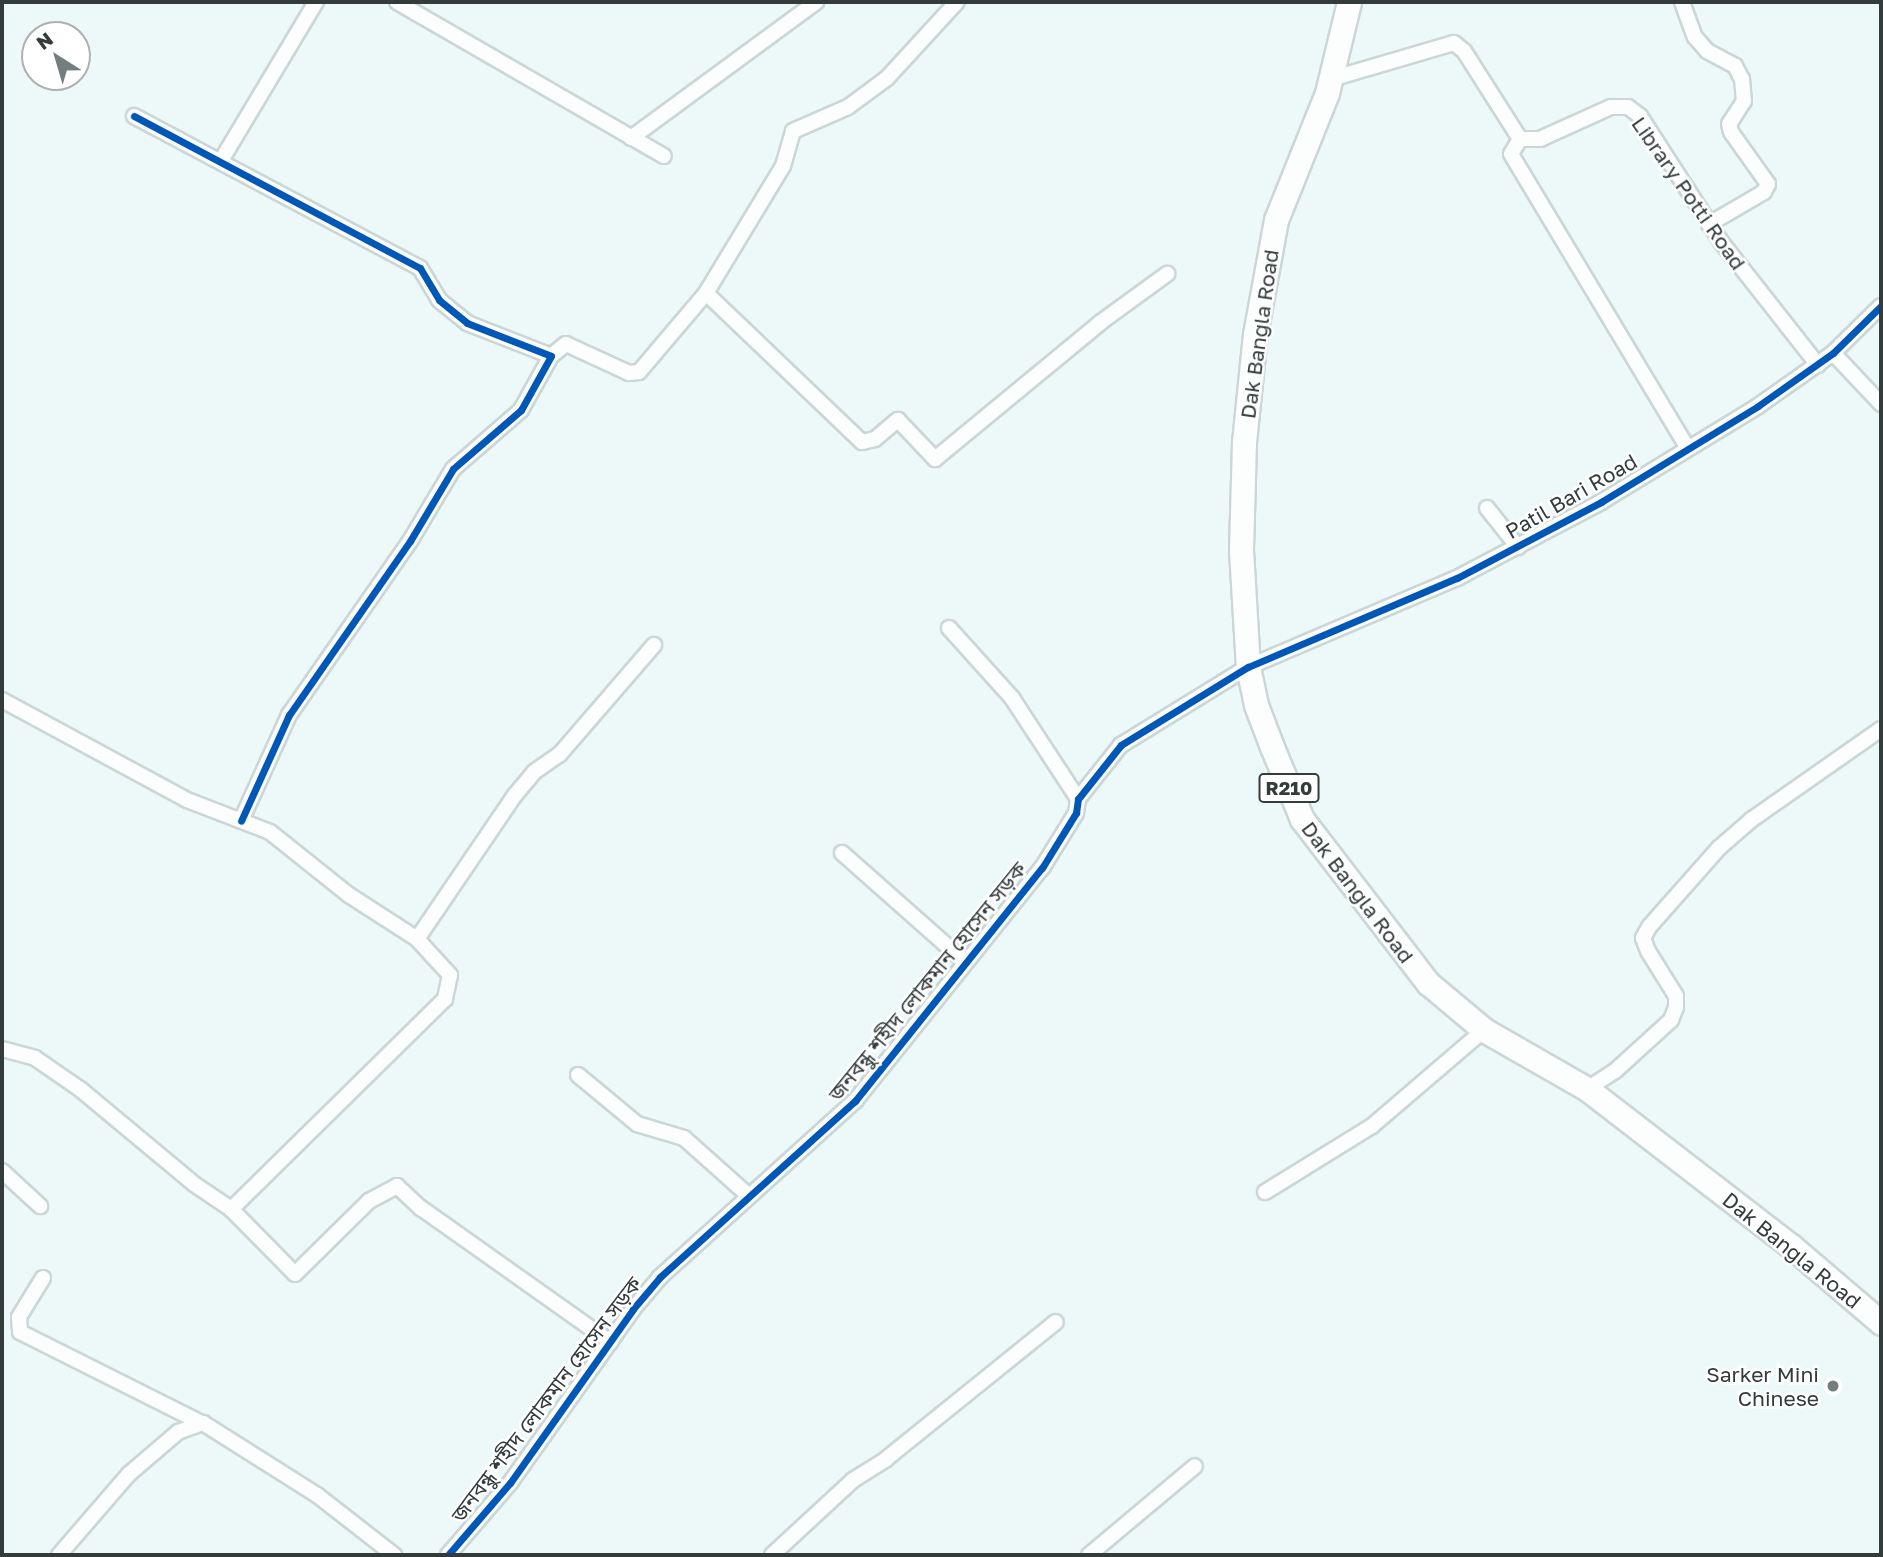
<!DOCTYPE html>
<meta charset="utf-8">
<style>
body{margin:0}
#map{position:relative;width:1883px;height:1557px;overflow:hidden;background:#edf9f9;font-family:"Golos Text","Noto Sans Bengali",sans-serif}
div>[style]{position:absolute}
.roads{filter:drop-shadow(2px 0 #ccd6d6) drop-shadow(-2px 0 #ccd6d6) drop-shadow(0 2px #ccd6d6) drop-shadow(0 -2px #ccd6d6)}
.minor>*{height:14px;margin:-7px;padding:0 7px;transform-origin:7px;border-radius:7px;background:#fcfefe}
.primary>*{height:23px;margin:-11.5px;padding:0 11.5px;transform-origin:11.5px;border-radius:11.5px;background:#fcfefe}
.cycleway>*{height:7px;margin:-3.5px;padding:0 3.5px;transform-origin:3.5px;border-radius:3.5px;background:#0057b8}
.dots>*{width:19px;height:19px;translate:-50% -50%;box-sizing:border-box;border:4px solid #fff;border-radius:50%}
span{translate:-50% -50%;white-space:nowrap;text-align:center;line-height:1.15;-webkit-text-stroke:5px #fff;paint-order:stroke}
.shield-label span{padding:2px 5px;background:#fff;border:2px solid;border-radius:5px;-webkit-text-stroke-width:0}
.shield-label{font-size:19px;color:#333b3b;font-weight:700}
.street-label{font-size:21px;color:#333b3b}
.poi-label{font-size:21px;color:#333b3b}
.right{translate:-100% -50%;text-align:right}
.frame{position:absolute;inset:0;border:4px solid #333b3b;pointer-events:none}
.north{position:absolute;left:21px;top:21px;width:70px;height:70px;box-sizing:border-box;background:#fff;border:2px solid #adb1b1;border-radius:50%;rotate:323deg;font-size:19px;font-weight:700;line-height:28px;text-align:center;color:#333b3b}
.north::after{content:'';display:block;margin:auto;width:24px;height:32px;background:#747e7e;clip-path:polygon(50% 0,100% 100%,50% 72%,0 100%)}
</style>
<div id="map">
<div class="roads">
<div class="minor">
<i style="left:397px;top:2px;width:308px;rotate:30deg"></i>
<i style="left:1682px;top:2px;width:37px;rotate:70deg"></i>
<i style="left:1695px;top:37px;width:18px;rotate:49deg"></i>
<i style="left:1707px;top:51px;width:32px;rotate:28deg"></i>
<i style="left:1735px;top:66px;width:15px;rotate:62deg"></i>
<i style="left:1742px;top:79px;width:22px;rotate:85deg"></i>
<i style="left:1744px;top:101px;width:27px;rotate:123deg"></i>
<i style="left:1729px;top:124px;width:8px;rotate:76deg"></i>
<i style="left:1731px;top:132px;width:64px;rotate:54.6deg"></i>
<i style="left:1768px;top:184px;width:9px;rotate:117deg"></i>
<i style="left:1764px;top:192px;width:64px;rotate:149.8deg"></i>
<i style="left:1331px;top:79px;width:128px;rotate:-16.3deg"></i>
<i style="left:1454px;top:43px;width:13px;rotate:39deg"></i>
<i style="left:1464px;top:51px;width:104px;rotate:57.5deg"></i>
<i style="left:1520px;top:139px;width:20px"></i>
<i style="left:1540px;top:139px;width:78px;rotate:-24.3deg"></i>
<i style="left:1611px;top:107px;width:17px"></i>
<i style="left:1628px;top:107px;width:15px;rotate:37deg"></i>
<i style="left:1640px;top:116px;width:151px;rotate:57.2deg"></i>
<i style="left:1722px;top:243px;width:155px;rotate:51.8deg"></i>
<i style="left:134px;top:116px;width:324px;rotate:28deg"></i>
<i style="left:420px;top:268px;width:37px;rotate:59deg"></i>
<i style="left:439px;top:300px;width:36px;rotate:39deg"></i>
<i style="left:467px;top:323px;width:90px;rotate:21.4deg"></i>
<i style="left:551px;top:356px;width:62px;rotate:119.1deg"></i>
<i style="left:521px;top:410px;width:90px;rotate:139.1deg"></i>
<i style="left:453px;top:469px;width:84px;rotate:120.8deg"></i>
<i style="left:410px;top:541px;width:212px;rotate:124.8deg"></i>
<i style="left:289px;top:715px;width:116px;rotate:114.4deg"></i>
<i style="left:631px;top:138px;width:230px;rotate:-36.3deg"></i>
<i style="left:1520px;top:139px;width:17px;rotate:121deg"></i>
<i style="left:1511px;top:154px;width:343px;rotate:59deg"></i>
<i style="left:222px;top:159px;width:183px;rotate:-59.1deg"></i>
<i style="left:706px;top:293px;width:216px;rotate:43.7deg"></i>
<i style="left:862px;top:442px;width:13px;rotate:-13deg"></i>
<i style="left:875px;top:439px;width:30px;rotate:-40deg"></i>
<i style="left:898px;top:420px;width:54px;rotate:46.5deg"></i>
<i style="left:935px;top:459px;width:215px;rotate:-39.5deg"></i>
<i style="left:1101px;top:322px;width:82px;rotate:-36deg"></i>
<i style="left:1833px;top:353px;width:70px;rotate:46.7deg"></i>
<i style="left:551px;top:356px;width:19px;rotate:-39deg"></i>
<i style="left:566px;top:344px;width:69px;rotate:24.7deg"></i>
<i style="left:629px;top:373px;width:10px;rotate:-6deg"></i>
<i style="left:639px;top:372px;width:104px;rotate:-49.7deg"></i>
<i style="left:706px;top:293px;width:149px;rotate:-58.8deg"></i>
<i style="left:783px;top:166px;width:36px;rotate:-74deg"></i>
<i style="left:793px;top:131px;width:60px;rotate:-23.6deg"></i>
<i style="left:848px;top:107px;width:49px;rotate:-36.6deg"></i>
<i style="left:887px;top:78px;width:103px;rotate:-47.4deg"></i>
<i style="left:1487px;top:508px;width:50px;rotate:51.5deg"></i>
<i style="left:949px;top:628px;width:94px;rotate:48deg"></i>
<i style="left:1012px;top:698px;width:121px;rotate:56.8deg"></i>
<i style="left:2px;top:700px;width:210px;rotate:28.4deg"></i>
<i style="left:187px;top:800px;width:89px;rotate:21.1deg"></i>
<i style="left:270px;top:832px;width:101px;rotate:38.6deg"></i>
<i style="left:349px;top:895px;width:81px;rotate:32.9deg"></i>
<i style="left:417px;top:939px;width:49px;rotate:47.5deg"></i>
<i style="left:450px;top:975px;width:25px;rotate:102deg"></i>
<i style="left:445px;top:999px;width:300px;rotate:135.5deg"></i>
<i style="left:842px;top:853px;width:164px;rotate:41.5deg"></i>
<i style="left:417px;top:939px;width:174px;rotate:-55.8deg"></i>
<i style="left:515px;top:795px;width:30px;rotate:-50deg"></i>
<i style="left:534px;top:772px;width:32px;rotate:-35deg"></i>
<i style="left:560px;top:754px;width:144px;rotate:-49.2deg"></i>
<i style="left:2px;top:1049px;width:34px;rotate:15deg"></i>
<i style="left:35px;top:1058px;width:55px;rotate:34.6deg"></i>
<i style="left:80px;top:1089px;width:148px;rotate:39.8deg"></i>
<i style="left:194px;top:1184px;width:45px;rotate:34deg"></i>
<i style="left:231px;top:1209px;width:91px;rotate:45.4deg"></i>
<i style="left:295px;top:1274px;width:104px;rotate:-44.6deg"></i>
<i style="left:369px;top:1201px;width:32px;rotate:-28deg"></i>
<i style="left:397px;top:1186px;width:33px;rotate:43deg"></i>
<i style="left:421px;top:1208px;width:232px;rotate:35.3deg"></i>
<i style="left:578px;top:1075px;width:77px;rotate:39.7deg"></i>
<i style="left:637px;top:1124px;width:49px;rotate:16.6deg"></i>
<i style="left:684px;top:1138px;width:86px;rotate:41.7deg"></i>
<i style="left:1587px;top:1089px;width:33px;rotate:-33deg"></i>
<i style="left:1615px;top:1071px;width:76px;rotate:-42.3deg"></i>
<i style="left:1671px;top:1020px;width:14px;rotate:-69deg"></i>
<i style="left:1676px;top:1007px;width:11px;rotate:-90deg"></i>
<i style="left:1676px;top:996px;width:53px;rotate:-121.9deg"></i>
<i style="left:1648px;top:951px;width:14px;rotate:-111deg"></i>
<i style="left:1643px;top:938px;width:13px;rotate:-61deg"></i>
<i style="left:1649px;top:927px;width:106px;rotate:-48.5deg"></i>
<i style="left:1719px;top:848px;width:43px;rotate:-41.2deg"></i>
<i style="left:1751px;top:820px;width:159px;rotate:-35deg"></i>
<i style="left:2px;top:1171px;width:52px;rotate:42.6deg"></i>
<i style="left:1265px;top:1192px;width:126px;rotate:-31.7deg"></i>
<i style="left:1372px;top:1126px;width:148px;rotate:-40.6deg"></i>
<i style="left:43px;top:1278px;width:46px;rotate:121.6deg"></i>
<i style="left:19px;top:1317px;width:15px;rotate:86deg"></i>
<i style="left:20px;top:1332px;width:203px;rotate:26.6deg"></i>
<i style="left:59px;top:1555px;width:107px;rotate:-49.2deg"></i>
<i style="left:129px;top:1474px;width:65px;rotate:-40.6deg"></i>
<i style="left:178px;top:1432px;width:27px;rotate:-20deg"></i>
<i style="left:203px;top:1423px;width:135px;rotate:32.3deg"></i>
<i style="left:317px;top:1495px;width:98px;rotate:37.9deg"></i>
<i style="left:448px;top:1555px;width:95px;rotate:-49.3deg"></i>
<i style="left:510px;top:1483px;width:213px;rotate:-54.7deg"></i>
<i style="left:633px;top:1309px;width:42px;rotate:-49.8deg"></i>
<i style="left:660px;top:1277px;width:263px;rotate:-42.1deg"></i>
<i style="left:855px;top:1101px;width:299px;rotate:-51.3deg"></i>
<i style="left:1042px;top:868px;width:65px;rotate:-58.3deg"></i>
<i style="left:1076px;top:813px;width:14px;rotate:-82deg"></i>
<i style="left:1078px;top:799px;width:69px;rotate:-51.5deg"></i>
<i style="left:1121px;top:745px;width:149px;rotate:-31.6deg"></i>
<i style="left:1248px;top:667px;width:227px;rotate:-23.1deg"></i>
<i style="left:1457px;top:578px;width:163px;rotate:-27.8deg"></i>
<i style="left:1601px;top:502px;width:184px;rotate:-31.4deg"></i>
<i style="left:1758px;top:406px;width:92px;rotate:-35.2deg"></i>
<i style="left:1833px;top:353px;width:67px;rotate:-44.4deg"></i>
<i style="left:772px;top:1555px;width:110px;rotate:-42.8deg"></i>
<i style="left:853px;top:1480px;width:39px;rotate:-32deg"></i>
<i style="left:886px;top:1459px;width:218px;rotate:-38.9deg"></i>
<i style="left:1089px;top:1555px;width:138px;rotate:-40deg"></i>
</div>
<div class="primary">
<i style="left:1349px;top:2px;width:94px;rotate:103.6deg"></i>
<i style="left:1327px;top:93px;width:137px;rotate:111.9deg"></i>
<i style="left:1276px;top:220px;width:116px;rotate:100.4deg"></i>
<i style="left:1255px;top:334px;width:109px;rotate:95.8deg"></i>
<i style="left:1244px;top:442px;width:108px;rotate:91.6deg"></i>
<i style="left:1241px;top:550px;width:117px;rotate:86.6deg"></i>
<i style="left:1248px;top:667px;width:39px;rotate:78deg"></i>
<i style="left:1256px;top:705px;width:45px;rotate:69.1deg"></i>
<i style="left:1272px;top:747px;width:78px;rotate:67.4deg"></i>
<i style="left:1302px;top:819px;width:207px;rotate:52.5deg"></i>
<i style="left:1428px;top:983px;width:73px;rotate:40deg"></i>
<i style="left:1484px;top:1030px;width:119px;rotate:29.8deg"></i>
<i style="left:1587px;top:1089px;width:257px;rotate:37.6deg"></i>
<i style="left:1791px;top:1246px;width:118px;rotate:40.5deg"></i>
</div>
</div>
<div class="cycleway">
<i style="left:134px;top:116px;width:324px;rotate:28deg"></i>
<i style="left:420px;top:268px;width:37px;rotate:59deg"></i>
<i style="left:439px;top:300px;width:36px;rotate:39deg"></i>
<i style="left:467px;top:323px;width:90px;rotate:21.4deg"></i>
<i style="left:551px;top:356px;width:62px;rotate:119.1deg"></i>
<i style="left:521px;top:410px;width:90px;rotate:139.1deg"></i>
<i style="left:453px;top:469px;width:84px;rotate:120.8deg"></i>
<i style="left:410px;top:541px;width:212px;rotate:124.8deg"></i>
<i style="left:289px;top:715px;width:116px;rotate:114.4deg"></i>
<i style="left:448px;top:1555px;width:95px;rotate:-49.3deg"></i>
<i style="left:510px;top:1483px;width:213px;rotate:-54.7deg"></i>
<i style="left:633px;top:1309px;width:42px;rotate:-49.8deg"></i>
<i style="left:660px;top:1277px;width:263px;rotate:-42.1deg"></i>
<i style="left:855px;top:1101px;width:299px;rotate:-51.3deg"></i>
<i style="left:1042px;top:868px;width:65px;rotate:-58.3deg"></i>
<i style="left:1076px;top:813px;width:14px;rotate:-82deg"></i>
<i style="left:1078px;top:799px;width:69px;rotate:-51.5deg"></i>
<i style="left:1121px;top:745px;width:149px;rotate:-31.6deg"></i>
<i style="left:1248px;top:667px;width:227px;rotate:-23.1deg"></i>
<i style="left:1457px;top:578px;width:163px;rotate:-27.8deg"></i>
<i style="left:1601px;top:502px;width:184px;rotate:-31.4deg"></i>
<i style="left:1758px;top:406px;width:92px;rotate:-35.2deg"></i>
<i style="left:1833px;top:353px;width:67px;rotate:-44.4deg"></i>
</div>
<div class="dots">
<i style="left:1833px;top:1386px;background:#747e7e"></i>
</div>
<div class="shield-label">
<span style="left:1289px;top:788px">R210</span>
</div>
<div class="street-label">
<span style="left:1689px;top:193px;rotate:55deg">Library Potti Road</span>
<span style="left:1259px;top:334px;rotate:-82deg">Dak Bangla Road</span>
<span style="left:1571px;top:496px;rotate:-30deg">Patil Bari Road</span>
<span style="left:1358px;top:892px;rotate:53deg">Dak Bangla Road</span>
<span style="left:927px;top:981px;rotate:-51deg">জনবন্ধু শহীদ লোকমান হোসেন সড়ক</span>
<span style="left:1792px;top:1250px;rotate:39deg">Dak Bangla Road</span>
<span style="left:546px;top:1399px;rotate:-53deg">জনবন্ধু শহীদ লোকমান হোসেন সড়ক</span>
</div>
<div class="poi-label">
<span class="right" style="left:1819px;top:1386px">Sarker Mini<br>Chinese</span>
</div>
<div class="frame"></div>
<div class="north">N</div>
</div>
